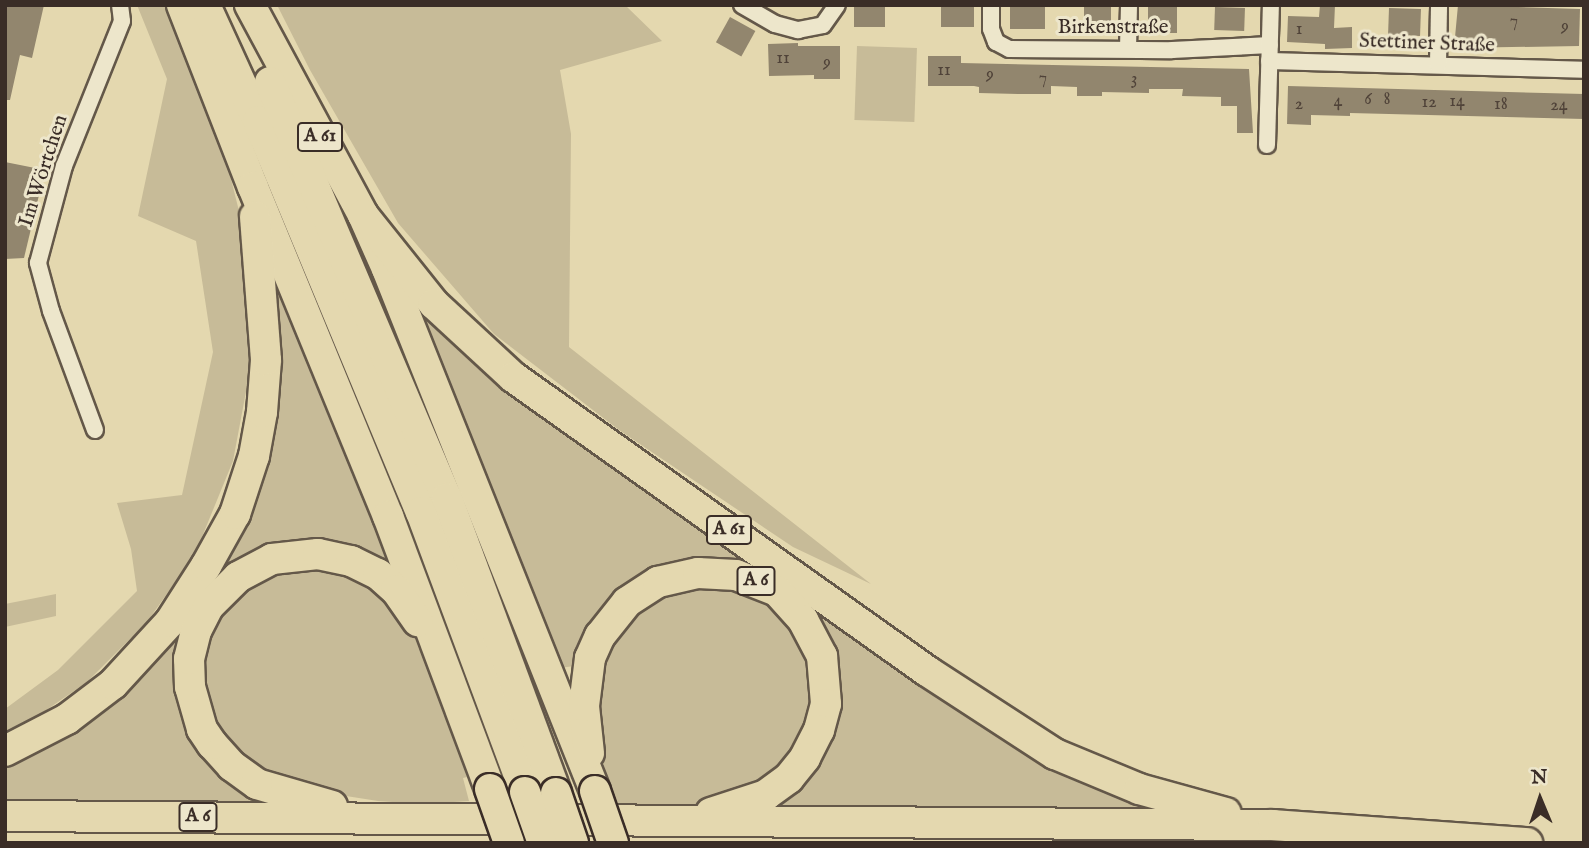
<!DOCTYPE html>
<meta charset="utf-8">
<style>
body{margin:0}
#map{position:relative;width:1589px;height:848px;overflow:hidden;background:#e4d8af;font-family:"IM FELL English",serif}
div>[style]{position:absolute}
.green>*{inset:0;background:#c7bb98;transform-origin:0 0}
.building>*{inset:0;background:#92866e;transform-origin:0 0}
.roads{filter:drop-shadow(2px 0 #645849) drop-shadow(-2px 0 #645849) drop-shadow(0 2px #645849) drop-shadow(0 -2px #645849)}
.street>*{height:16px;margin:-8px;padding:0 8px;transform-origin:8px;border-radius:8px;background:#ede6cb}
.highway>*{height:30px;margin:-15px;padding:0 15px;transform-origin:15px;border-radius:15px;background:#e4d8af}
.bridges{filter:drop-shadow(2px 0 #3a2d27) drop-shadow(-2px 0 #3a2d27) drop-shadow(0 2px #3a2d27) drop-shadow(0 -2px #3a2d27)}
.highway-bridge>*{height:30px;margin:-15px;padding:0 15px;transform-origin:15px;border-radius:15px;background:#e4d8af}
span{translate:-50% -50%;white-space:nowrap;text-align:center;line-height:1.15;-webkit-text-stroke:6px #ede6cb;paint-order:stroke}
.number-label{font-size:18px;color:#504339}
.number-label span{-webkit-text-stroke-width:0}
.shield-label span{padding:2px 5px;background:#ede6cb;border:2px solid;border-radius:5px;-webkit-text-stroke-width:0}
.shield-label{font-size:19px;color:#3a2d27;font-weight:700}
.street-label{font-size:21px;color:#3a2d27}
.frame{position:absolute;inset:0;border:7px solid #3a2d27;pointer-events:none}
.north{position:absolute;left:1505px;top:764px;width:70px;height:70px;-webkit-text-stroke:5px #ede6cb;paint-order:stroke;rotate:358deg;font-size:19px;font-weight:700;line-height:28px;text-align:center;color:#3a2d27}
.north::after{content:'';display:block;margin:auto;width:24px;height:32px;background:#3a2d27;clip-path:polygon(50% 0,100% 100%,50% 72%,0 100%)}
</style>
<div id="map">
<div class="green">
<i style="clip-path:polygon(137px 5px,170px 5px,215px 115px,244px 231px,254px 349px,233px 461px,195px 554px,147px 622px,87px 682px,26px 724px,5px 732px,5px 709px,58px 670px,137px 591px,131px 549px,117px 503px,182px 495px,213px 352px,196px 241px,138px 216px,167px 79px)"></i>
<i style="clip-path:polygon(277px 5px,625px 5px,662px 41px,560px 70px,571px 134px,569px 347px,871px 584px,793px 547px,619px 430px,494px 334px,398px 223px,310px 70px)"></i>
<i style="left:857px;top:46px;width:60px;height:74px;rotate:2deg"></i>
<i style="clip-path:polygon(267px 257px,400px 584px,379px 567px,236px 567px,181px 691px,278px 803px,5px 801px,5px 762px,37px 747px,236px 528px)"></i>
<i style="clip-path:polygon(409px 288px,494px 369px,1169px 812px,763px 808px,835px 720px,796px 597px,655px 573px,581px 665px,560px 668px)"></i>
<i style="clip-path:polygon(295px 567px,332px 568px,360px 580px,387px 599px,413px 631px,434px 677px,467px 777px,463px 778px,469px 801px,454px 802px,452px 806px,378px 801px,314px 791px,272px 777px,245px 761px,223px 738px,210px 712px,204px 690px,202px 661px,220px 614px,239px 589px,265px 573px)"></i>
<i style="clip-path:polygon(697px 585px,738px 589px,779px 608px,807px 648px,815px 693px,798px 747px,762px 784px,703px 804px,672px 808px,612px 806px,603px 761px,599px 696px,611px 648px,626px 625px,656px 599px,674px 590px)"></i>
<i style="clip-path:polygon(56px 594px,56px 616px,5px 627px,5px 604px)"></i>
</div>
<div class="building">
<i style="clip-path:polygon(5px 5px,44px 5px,32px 58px,20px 55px,10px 100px,5px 100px)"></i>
<i style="left:854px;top:5px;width:31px;height:22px"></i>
<i style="left:941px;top:5px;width:33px;height:22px"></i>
<i style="left:1010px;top:5px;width:35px;height:24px"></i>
<i style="left:1084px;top:5px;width:27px;height:25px"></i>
<i style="left:1148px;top:5px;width:29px;height:28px"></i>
<i style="clip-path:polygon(1320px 5px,1335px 5px,1334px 28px,1352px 27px,1352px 48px,1325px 49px,1325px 44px,1287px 42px,1288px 16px,1319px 17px)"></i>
<i style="clip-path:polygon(1458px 5px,1580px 9px,1579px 46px,1454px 48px)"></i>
<i style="left:1215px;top:7px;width:30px;height:23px;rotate:2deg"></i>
<i style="left:1389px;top:8px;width:32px;height:27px;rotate:2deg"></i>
<i style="left:730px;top:17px;width:29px;height:29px;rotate:29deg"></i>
<i style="clip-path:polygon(798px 43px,798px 46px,840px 46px,840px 79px,814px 79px,814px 75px,769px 76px,768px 44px)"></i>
<i style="clip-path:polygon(928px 56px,961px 56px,961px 63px,1249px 69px,1253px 133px,1237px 133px,1237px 106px,1221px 106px,1221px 97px,1182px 96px,1183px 89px,1149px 89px,1149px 93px,1102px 92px,1102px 96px,1077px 96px,1077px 87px,1051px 86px,1051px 94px,1019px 94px,979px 93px,979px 87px,974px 86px,928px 86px)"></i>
<i style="clip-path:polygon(1288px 86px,1584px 94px,1584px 119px,1350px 113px,1350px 116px,1311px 115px,1311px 125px,1287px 124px)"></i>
<i style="clip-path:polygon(5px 162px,45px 170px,24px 258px,5px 259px)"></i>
</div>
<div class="roads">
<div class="street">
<i style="left:742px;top:5px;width:38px;rotate:30deg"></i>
<i style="left:775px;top:24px;width:24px;rotate:15deg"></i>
<i style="left:798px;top:30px;width:25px;rotate:-11deg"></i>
<i style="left:823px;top:25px;width:24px;rotate:-55deg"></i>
<i style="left:991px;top:5px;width:24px;rotate:90deg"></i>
<i style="left:991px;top:29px;width:14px;rotate:69deg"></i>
<i style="left:996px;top:42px;width:15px;rotate:28deg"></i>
<i style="left:1009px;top:49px;width:163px;rotate:0.4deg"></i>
<i style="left:1172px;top:50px;width:98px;rotate:-2.9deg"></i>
<i style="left:1128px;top:49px;width:44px;rotate:-88.7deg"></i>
<i style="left:1269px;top:61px;width:315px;rotate:1.6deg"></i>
<i style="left:1438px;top:64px;width:59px;rotate:-89deg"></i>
<i style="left:1267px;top:145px;width:140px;rotate:-88.4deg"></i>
<i style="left:95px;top:430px;width:127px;rotate:-110.3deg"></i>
<i style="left:51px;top:311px;width:50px;rotate:-105.2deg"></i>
<i style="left:38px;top:263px;width:100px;rotate:-75deg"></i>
<i style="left:64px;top:166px;width:156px;rotate:-68.2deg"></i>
<i style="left:122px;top:21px;width:16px;rotate:-97deg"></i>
</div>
<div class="highway">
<i style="left:182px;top:5px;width:195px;rotate:68.7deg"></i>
<i style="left:253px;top:187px;width:356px;rotate:67.7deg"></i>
<i style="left:388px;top:516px;width:291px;rotate:69.5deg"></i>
<i style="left:205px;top:5px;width:128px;rotate:65.4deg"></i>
<i style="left:258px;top:121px;width:424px;rotate:67.4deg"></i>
<i style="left:421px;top:512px;width:299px;rotate:69.6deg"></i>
<i style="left:250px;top:5px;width:238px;rotate:61.7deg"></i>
<i style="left:363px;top:215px;width:59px;rotate:66deg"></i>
<i style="left:387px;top:269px;width:562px;rotate:68.27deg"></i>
<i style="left:270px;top:82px;width:452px;rotate:67deg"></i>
<i style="left:447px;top:498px;width:314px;rotate:69.7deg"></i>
<i style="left:363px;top:215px;width:114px;rotate:51.4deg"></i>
<i style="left:434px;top:304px;width:108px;rotate:42.7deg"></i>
<i style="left:513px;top:377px;width:508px;rotate:35.38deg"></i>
<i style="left:927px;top:671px;width:153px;rotate:33deg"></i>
<i style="left:1055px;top:754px;width:91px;rotate:22.6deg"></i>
<i style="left:1139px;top:789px;width:90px;rotate:15.4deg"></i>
<i style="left:5px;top:751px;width:70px;rotate:-27.3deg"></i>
<i style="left:67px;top:719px;width:58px;rotate:-37.3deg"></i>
<i style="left:113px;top:684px;width:84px;rotate:-47.4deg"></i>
<i style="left:170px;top:622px;width:67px;rotate:-57.3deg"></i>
<i style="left:206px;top:566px;width:60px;rotate:-60.9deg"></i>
<i style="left:235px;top:514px;width:61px;rotate:-71.9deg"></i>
<i style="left:254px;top:456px;width:45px;rotate:-79.7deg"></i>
<i style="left:262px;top:412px;width:52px;rotate:-85.6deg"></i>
<i style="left:266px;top:360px;width:144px;rotate:-94.4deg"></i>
<i style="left:589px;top:753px;width:47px;rotate:-96.1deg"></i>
<i style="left:584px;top:706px;width:48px;rotate:-82.9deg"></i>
<i style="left:590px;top:658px;width:24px;rotate:-66deg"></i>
<i style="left:600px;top:636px;width:43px;rotate:-51.5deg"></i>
<i style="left:627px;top:602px;width:37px;rotate:-33deg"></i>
<i style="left:658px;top:582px;width:41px;rotate:-12.7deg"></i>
<i style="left:698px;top:573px;width:38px;rotate:3deg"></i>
<i style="left:736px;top:575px;width:44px;rotate:21.3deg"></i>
<i style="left:777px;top:591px;width:39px;rotate:48deg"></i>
<i style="left:803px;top:620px;width:41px;rotate:62.2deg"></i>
<i style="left:822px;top:656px;width:48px;rotate:85.2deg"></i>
<i style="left:826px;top:704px;width:27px;rotate:105deg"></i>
<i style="left:819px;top:730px;width:31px;rotate:117deg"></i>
<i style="left:805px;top:758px;width:26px;rotate:129deg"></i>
<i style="left:789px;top:778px;width:29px;rotate:144deg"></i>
<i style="left:766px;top:795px;width:58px;rotate:161.9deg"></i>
<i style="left:332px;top:806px;width:78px;rotate:-163.7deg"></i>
<i style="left:257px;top:784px;width:31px;rotate:-144deg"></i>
<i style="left:232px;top:766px;width:30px;rotate:-132deg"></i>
<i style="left:212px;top:744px;width:18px;rotate:-124deg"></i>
<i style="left:202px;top:729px;width:44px;rotate:-105.9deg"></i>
<i style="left:190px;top:687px;width:28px;rotate:-92deg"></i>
<i style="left:189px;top:659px;width:29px;rotate:-76deg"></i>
<i style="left:196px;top:631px;width:27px;rotate:-63deg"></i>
<i style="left:208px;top:607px;width:42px;rotate:-45deg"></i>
<i style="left:238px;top:577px;width:38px;rotate:-28deg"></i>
<i style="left:272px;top:559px;width:46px;rotate:-6.2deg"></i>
<i style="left:318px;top:554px;width:34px;rotate:12deg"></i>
<i style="left:351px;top:561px;width:30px;rotate:26deg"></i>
<i style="left:378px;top:574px;width:24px;rotate:42deg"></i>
<i style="left:396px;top:590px;width:38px;rotate:55deg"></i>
<i style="left:5px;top:816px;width:1268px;rotate:0.41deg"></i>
<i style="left:1273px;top:825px;width:255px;rotate:4.1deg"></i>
</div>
</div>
<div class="bridges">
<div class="highway-bridge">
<i style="left:490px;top:789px;width:57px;rotate:70.6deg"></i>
<i style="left:595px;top:791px;width:55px;rotate:70.9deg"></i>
<i style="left:525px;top:792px;width:54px;rotate:70.6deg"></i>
<i style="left:556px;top:793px;width:53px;rotate:71.2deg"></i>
</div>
</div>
<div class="number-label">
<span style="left:1514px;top:22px">7</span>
<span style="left:1565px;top:27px">9</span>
<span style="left:1299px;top:30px">1</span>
<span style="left:783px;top:59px">11</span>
<span style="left:827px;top:63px">9</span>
<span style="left:944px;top:71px">11</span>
<span style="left:990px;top:75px">9</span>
<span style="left:1043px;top:79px">7</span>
<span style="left:1134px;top:80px">3</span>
<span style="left:1368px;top:100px">6</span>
<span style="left:1387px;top:100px">8</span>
<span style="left:1338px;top:102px">4</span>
<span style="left:1457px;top:102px">14</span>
<span style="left:1429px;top:103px">12</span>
<span style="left:1299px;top:105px">2</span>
<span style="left:1501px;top:105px">18</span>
<span style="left:1559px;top:106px">24</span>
</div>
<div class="shield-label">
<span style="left:320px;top:137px">A 61</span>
<span style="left:729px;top:530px">A 61</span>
<span style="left:756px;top:581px">A 6</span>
<span style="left:198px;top:817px">A 6</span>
</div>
<div class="street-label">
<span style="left:1113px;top:28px">Birkenstraße</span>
<span style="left:1427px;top:44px;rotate:2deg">Stettiner Straße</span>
<span style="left:44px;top:171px;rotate:-72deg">Im Wörtchen</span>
</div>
<div class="frame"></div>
<div class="north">N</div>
</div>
